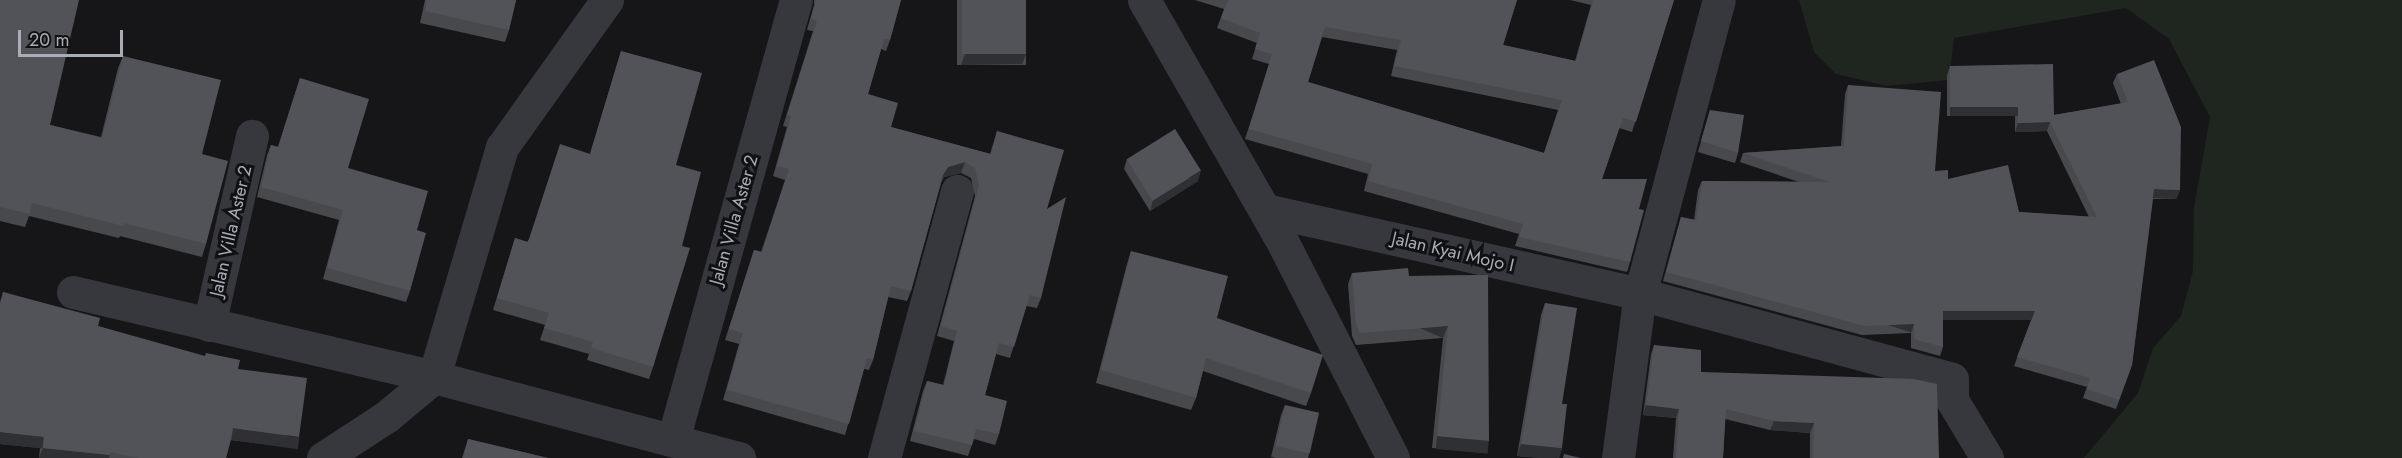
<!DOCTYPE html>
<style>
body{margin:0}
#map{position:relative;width:2402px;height:458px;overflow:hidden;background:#161618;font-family:Jost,sans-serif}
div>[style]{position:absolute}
.green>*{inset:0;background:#1e261f}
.minor>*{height:33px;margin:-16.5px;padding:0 16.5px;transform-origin:16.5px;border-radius:16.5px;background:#37383d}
.wall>*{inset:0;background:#47494d;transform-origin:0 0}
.shaded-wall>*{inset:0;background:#2f3033;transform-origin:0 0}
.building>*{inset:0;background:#525359;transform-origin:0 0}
span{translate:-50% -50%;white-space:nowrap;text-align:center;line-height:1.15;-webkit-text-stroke:6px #111113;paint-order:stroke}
.street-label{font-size:18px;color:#a8adb8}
.scale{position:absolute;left:18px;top:30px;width:105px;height:27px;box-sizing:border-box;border:3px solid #a8adb8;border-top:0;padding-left:8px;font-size:18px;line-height:21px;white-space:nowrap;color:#a8adb8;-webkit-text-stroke:4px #111113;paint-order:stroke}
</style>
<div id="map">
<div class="green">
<i style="clip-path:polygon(1799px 0,2402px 0,2402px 458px,2084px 458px,2138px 393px,2153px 348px,2181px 316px,2193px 271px,2194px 207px,2210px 117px,2169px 39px,2126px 8px,1954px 38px,1949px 80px,1887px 86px,1836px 74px,1814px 52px)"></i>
</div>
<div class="minor">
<i style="left:607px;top:0;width:181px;rotate:125.5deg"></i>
<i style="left:502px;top:147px;width:240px;rotate:106.5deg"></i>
<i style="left:434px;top:377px;width:316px;rotate:14.9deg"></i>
<i style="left:1144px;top:0;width:273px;rotate:60.2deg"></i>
<i style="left:1280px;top:237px;width:248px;rotate:62.9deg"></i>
<i style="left:1265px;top:210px;width:384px;rotate:12.6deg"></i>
<i style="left:1640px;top:294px;width:323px;rotate:15.2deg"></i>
<i style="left:1952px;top:379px;width:21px;rotate:90deg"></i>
<i style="left:1952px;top:400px;width:68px;rotate:58.9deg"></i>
<i style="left:73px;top:292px;width:371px;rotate:13.2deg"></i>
<i style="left:209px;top:325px;width:194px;rotate:-77.2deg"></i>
<i style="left:673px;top:440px;width:457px;rotate:-74.4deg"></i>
<i style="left:323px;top:458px;width:75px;rotate:-33.1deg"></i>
<i style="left:386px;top:417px;width:62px;rotate:-39.8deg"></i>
<i style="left:884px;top:458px;width:277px;rotate:-74.7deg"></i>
<i style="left:1618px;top:458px;width:165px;rotate:-82.4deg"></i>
<i style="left:1640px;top:294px;width:304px;rotate:-75deg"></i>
</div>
<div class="wall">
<i style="clip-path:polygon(0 0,50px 125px,101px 137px,118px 68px,123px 56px,202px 154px,206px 244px,202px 257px,120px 236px,119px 238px,29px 216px,25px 227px,0 221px)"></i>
<i style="clip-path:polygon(425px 0,516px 0,509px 30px,505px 42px,420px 23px)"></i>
<i style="clip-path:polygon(814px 0,901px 0,890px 40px,886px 51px,881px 49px,868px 94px,891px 127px,990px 154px,997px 131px,1047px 209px,1041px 298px,1037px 308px,1026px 306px,1010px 358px,996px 354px,985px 395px,999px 434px,995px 445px,974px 439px,968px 456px,910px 441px,923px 391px,927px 381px,943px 385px,954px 341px,937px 336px,975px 196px,971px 178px,961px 173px,944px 177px,941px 183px,911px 291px,907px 301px,888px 297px,873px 360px,869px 370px,864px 369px,845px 435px,723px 400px,739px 344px,725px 340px,754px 250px,761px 252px,785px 180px,773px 176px,787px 127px,783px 126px,813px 31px,807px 30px,814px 5px)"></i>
<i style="left:957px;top:0;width:69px;height:65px"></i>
<i style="clip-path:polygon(evenodd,1195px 0,1517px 0,1503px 45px,1575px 61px,1591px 5px,1570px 0,1674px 0,1632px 132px,1619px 128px,1602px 179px,1639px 209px,1630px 262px,1627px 272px,1515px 246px,1519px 234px,1364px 191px,1368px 174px,1245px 139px,1269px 64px,1252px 59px,1257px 43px,1217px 28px,1224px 9px,1195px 0,1322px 37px,1397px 50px,1391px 76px,1558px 110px,1544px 153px,1308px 82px,1322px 37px)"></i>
<i style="clip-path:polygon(621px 51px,676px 165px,682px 246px,653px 367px,649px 379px,587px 360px,589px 354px,540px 340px,545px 325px,493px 310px,515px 238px,527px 242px,590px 154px)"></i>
<i style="clip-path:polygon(1950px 66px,2054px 115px,2121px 104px,2113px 83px,2117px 74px,2180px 190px,2176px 199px,2153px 199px,2132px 365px,2116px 409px,2083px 398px,2087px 387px,2014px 366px,2031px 320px,1943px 320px,1943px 347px,1940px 356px,1911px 348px,1911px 333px,1862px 335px,1663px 281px,1681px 217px,1694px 220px,1698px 190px,1702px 181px,1799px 182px,1740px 162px,1743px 153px,1841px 146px,1845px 94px,1848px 85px,1935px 171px,1948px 179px,2019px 212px,2089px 217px,2047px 131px,2015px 132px,2015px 116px,1947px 116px,1947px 75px)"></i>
<i style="clip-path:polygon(300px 78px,348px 168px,417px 230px,410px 291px,406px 302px,323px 279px,339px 220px,257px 197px,267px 155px,271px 145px,278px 147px)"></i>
<i style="clip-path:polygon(1710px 110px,1738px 153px,1735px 163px,1698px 152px)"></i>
<i style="clip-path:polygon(1127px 159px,1198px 181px,1150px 211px,1124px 169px)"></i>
<i style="clip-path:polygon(1131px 251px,1311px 393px,1306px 406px,1203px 371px,1196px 398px,1191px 410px,1096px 383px,1127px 264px)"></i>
<i style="clip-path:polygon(1352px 273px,1409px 276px,1488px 275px,1484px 453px,1432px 448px,1443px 338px,1356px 345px,1352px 336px,1348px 284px)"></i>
<i style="clip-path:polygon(3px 292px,98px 326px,238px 369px,295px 448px,231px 440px,226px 458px,39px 458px,40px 448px,0 444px,0 302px)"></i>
<i style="clip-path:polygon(1545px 303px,1562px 404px,1562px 448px,1559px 458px,1542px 458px,1517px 456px,1541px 315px)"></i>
<i style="clip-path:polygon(1654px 345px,1701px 372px,1939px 458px,1810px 458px,1810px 433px,1770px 430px,1725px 419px,1723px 458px,1673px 458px,1676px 418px,1643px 415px,1651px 354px)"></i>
<i style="clip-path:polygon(1285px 405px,1309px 455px,1308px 458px,1276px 458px,1271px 457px,1281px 415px)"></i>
<i style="clip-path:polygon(468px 439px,548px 458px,462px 458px)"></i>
</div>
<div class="shaded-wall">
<i style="clip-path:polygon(965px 54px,1026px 54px,1022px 64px,961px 65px)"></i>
<i style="left:1950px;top:107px;width:68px;height:9px"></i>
<i style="clip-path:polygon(2050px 122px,2047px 131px,2015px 132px,2018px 123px)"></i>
<i style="clip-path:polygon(965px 162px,961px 173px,944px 177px,939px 186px,943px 175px,948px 167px)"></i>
<i style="clip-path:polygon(1201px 171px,1198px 181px,1150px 211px,1153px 200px)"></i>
<i style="clip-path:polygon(2154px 189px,2180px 190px,2176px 199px,2151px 198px)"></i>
<i style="left:1943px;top:311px;width:92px;height:9px"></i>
<i style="left:1914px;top:324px;width:9px;height:49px;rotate:108deg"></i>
<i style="left:1448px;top:326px;width:13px;height:88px;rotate:113deg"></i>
<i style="clip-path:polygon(1646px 405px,1679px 409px,1676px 418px,1643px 415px)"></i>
<i style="clip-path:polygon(1774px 421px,1814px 423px,1810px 433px,1770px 430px)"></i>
<i style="left:233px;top:428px;width:67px;height:12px;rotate:8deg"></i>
<i style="left:0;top:432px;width:44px;height:12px;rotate:6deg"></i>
<i style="left:1437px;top:436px;width:52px;height:13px;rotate:5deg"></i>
<i style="clip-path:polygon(1521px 444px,1562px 448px,1559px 458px,1542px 458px,1517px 456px)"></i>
<i style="clip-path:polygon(43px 448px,110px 455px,109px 458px,39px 458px)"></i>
</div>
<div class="building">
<i style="clip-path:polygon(0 0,79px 0,50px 125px,102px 138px,123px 56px,221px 80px,202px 154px,228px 161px,206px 244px,124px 223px,123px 226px,32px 203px,30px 214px,0 207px)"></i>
<i style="clip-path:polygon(427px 0,516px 0,509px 30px,425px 11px)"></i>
<i style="clip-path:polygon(816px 0,901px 0,890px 40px,884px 39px,868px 94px,898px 103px,891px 127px,991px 154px,997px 131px,1064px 150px,1047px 209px,1066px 197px,1041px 298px,1030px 295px,1014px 347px,999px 343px,985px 395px,1007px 401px,999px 434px,976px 429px,972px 445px,914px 431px,927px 381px,944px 385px,957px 331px,941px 326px,979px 185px,975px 168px,965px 162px,948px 167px,943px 175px,911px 291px,891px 286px,873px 360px,867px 358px,849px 424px,727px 390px,743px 333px,729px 329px,754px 250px,762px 252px,789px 169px,777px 166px,791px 116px,787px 115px,817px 21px,811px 19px)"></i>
<i style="left:962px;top:0;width:64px;height:54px"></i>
<i style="clip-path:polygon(evenodd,1228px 0,1517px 0,1503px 45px,1576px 61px,1593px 0,1674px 0,1636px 122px,1623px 118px,1602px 179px,1647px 179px,1639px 209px,1644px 210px,1630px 262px,1519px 237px,1523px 224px,1368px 181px,1372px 164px,1249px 129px,1272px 54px,1255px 49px,1260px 33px,1221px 18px,1228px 0,1325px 27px,1401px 40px,1394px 66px,1562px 100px,1544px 153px,1308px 82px,1325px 27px)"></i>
<i style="clip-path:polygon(621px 51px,702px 73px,676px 165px,701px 172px,682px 246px,690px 248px,653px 367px,591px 348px,593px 342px,544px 328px,549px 313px,497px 298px,515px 238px,528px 242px,560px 144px,590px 154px)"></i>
<i style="clip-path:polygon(2154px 60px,2181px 127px,2180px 190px,2154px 189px,2132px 365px,2119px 400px,2087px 389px,2090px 378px,2017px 357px,2035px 311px,1943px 311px,1943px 347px,1914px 339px,1914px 324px,1865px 326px,1666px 272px,1681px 217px,1696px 220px,1702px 181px,1830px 182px,1743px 153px,1844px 146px,1848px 85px,1941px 92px,1935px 171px,1948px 170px,1948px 179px,2008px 165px,2019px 212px,2097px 217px,2050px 122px,2018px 123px,2018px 107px,1950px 107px,1950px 66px,2053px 64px,2054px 115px,2128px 102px,2117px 74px)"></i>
<i style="clip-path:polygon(300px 78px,369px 99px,348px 168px,428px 191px,417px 230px,426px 233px,410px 291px,327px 268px,343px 210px,261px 187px,271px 145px,278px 147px)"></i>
<i style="clip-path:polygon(1710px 110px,1744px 115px,1738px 153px,1701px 141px)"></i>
<i style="left:1175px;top:129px;width:49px;height:57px;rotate:58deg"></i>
<i style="clip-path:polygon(1131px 251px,1228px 276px,1217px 318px,1323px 355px,1311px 393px,1206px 358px,1196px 398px,1101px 370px)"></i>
<i style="clip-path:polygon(1408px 268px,1409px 276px,1488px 275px,1489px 441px,1437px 436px,1448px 326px,1360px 333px,1356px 324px,1352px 273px)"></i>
<i style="clip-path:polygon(3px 292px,100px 318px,98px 326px,205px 356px,206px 353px,240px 360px,238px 369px,307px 378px,299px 437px,233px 428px,226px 458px,140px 458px,110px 452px,110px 455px,43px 448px,44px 437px,0 432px,0 305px)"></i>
<i style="clip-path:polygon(1545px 303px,1577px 308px,1562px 404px,1567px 404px,1562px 448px,1521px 444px)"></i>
<i style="clip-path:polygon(1654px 345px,1701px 350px,1701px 372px,1914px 379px,1937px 384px,1939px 458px,1813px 458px,1814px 423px,1774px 421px,1726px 409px,1723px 458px,1676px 458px,1679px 409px,1646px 405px)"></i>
<i style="left:1285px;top:405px;width:35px;height:42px;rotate:13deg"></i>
<i style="clip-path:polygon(468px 439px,548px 458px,463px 458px)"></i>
<i style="clip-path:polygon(1564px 454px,1581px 458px,1563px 458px)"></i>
</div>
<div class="street-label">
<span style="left:734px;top:220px;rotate:-74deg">Jalan Villa Aster 2</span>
<span style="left:231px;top:231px;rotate:-77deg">Jalan Villa Aster 2</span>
<span style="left:1453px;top:252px;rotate:13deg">Jalan Kyai Mojo I</span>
</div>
<div class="scale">20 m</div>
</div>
